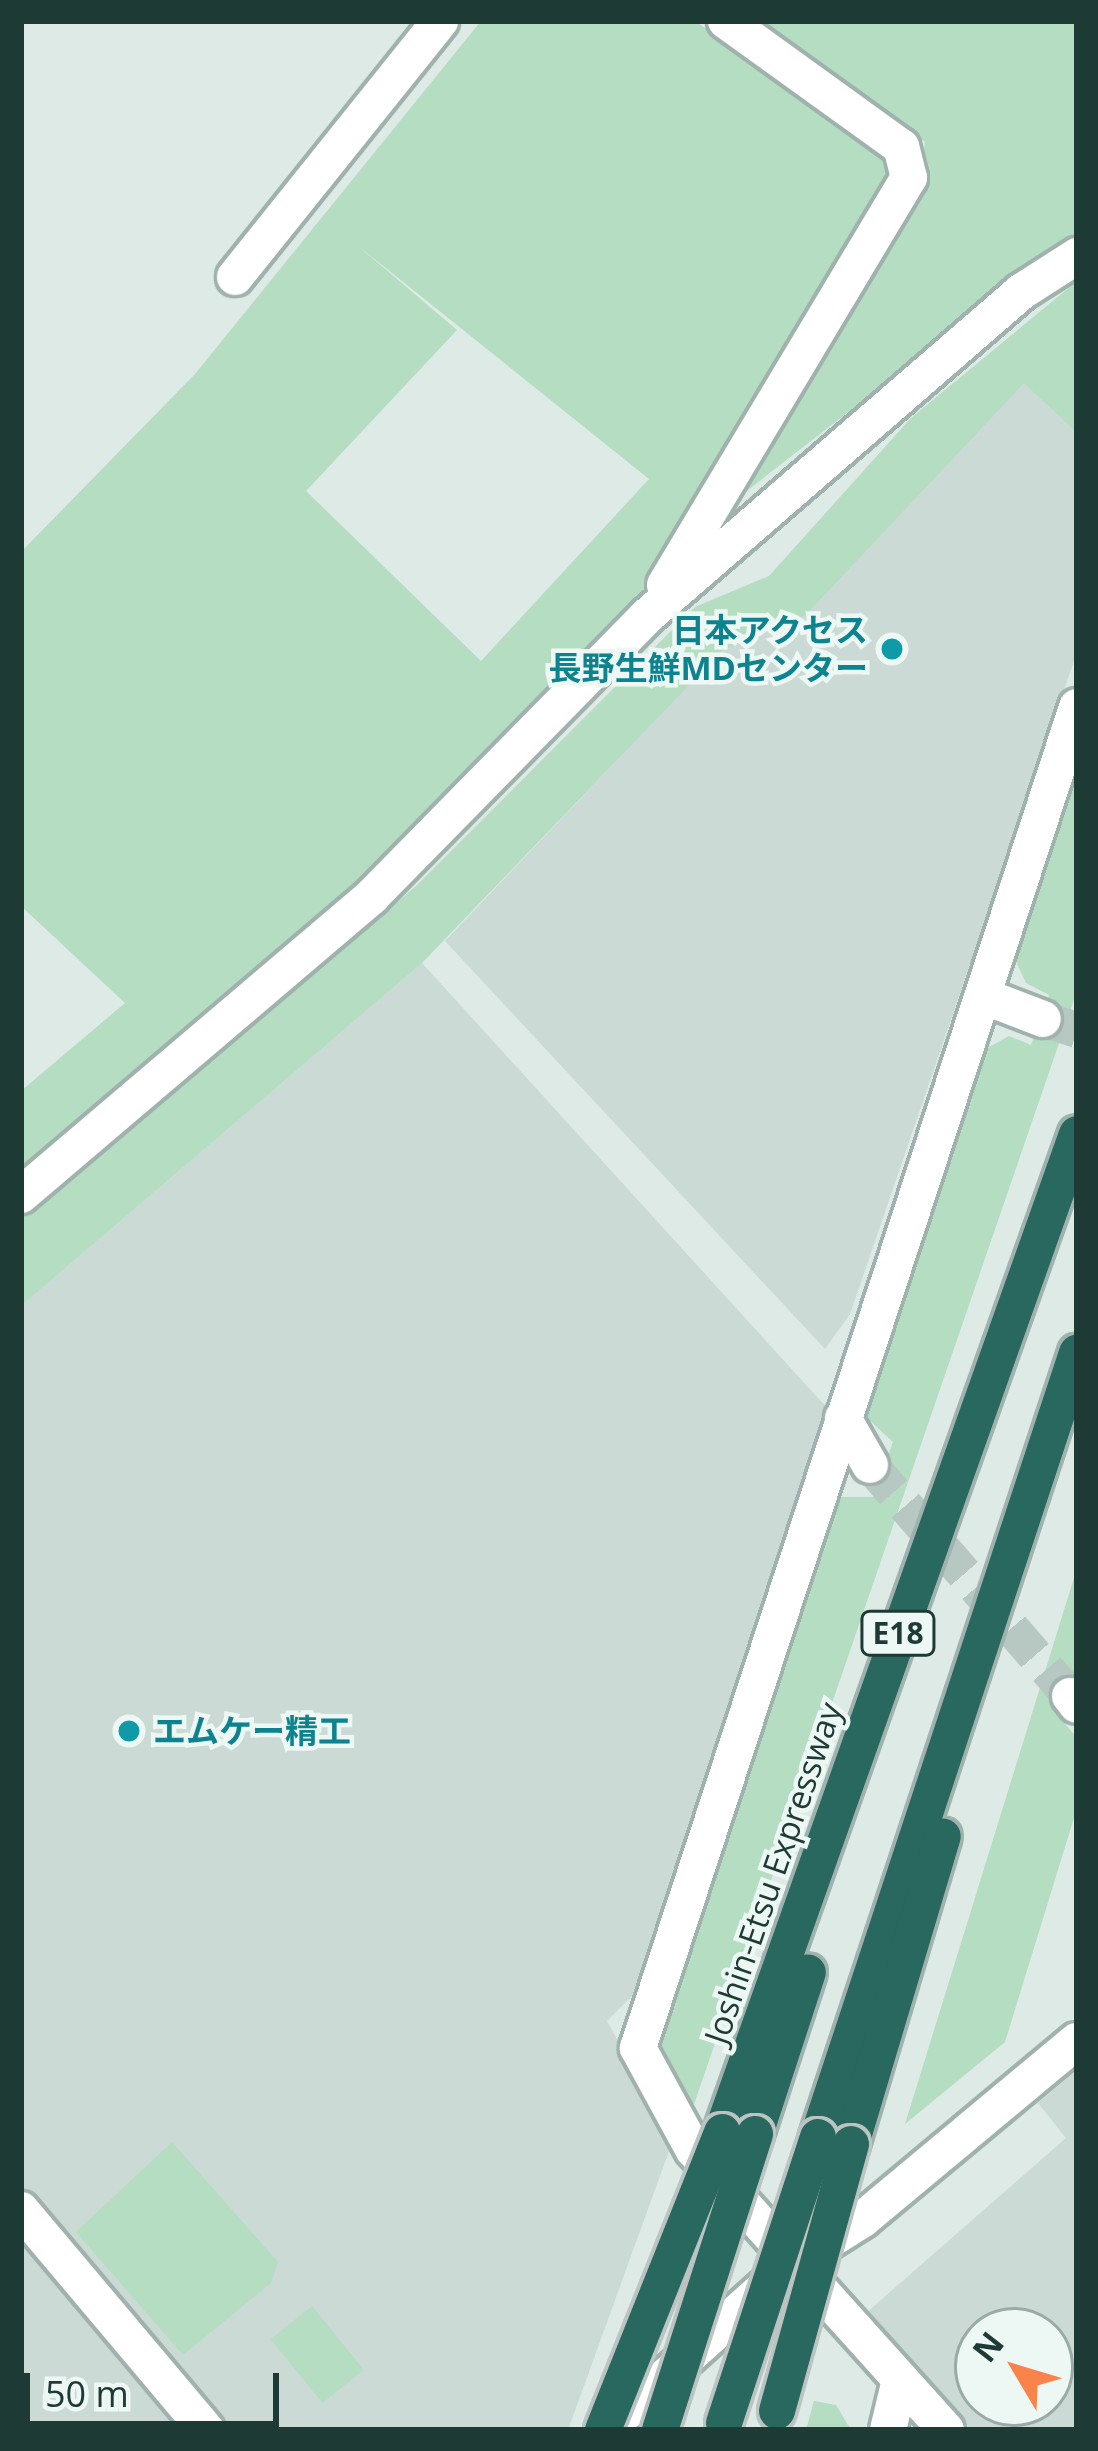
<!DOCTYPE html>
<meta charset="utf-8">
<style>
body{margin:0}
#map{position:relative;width:1098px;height:2451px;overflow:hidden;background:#ddeae5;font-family:"Open Sans","Noto Sans JP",sans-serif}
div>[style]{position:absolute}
.built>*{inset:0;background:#cbdad4}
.green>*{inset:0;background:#b4ddc2;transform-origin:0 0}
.street-tunnel>*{height:36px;margin-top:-18px;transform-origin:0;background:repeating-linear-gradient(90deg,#b7c7c2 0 36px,transparent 0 54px)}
.roads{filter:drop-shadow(3px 0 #a0b2ad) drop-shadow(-3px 0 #a0b2ad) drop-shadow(0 3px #a0b2ad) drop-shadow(0 -3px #a0b2ad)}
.street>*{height:36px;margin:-18px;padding:0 18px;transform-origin:18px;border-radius:18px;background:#fff}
.secondary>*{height:36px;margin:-18px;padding:0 18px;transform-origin:18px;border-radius:18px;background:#fff}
.highway>*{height:36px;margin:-18px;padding:0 18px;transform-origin:18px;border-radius:18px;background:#28685f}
.bridges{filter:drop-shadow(3px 0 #bcc4c2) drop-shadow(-3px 0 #bcc4c2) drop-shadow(0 3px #bcc4c2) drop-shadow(0 -3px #bcc4c2)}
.highway-bridge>*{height:36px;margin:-18px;padding:0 18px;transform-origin:18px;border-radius:18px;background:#28685f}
.dots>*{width:33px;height:33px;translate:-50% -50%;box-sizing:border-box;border:6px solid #edf7f3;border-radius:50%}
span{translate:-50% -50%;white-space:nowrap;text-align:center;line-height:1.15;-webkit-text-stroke:9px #edf7f3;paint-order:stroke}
.shield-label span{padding:3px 9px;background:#edf7f3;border:3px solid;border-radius:9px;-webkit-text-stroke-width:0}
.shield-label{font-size:30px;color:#1e3a35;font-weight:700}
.culture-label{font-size:33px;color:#0d838f;font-weight:700}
.right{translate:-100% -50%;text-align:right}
.left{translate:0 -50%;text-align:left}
.street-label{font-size:33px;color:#1e3a35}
.frame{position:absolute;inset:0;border:24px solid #1e3a35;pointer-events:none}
.north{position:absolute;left:954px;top:2307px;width:120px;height:120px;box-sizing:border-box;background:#edf7f3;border:3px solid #9aaba7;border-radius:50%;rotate:308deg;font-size:33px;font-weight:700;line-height:48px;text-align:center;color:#1e3a35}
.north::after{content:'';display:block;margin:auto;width:42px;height:54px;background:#fa834b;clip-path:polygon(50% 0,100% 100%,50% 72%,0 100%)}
.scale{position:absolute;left:24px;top:2373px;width:255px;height:54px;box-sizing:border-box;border:6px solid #1e3a35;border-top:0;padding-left:15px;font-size:36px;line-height:42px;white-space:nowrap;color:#1e3a35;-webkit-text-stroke:9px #edf7f3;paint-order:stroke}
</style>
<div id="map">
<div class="built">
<i style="clip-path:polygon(1024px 382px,1077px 433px,1077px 652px,850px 1314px,825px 1349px,445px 941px,724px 648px,806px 615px)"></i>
<i style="clip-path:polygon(422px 963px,828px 1409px,632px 1996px,607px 2021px,673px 2140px,568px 2430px,230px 2430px,21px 2188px,21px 1306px)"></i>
<i style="clip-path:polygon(evenodd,1077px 2070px,1077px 2430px,968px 2430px,866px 2313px,1066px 2138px,1038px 2103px,1077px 2070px,978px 2331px,1050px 2331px,1050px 2403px,978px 2403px,978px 2331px)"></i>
<i style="clip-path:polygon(21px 2229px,190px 2430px,21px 2430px)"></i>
</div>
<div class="green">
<i style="clip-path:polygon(evenodd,481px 21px,695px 21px,875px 146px,890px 176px,650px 596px,380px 870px,21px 1177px,21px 1091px,125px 1003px,21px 906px,21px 552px,195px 374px,481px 21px,357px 245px,649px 479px,481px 661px,306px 491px,457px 330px,357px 245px)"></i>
<i style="clip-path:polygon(758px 21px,1077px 21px,1077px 234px,739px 497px,732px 490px,919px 189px,925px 142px)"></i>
<i style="clip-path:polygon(1077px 281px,1077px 433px,1024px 383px,806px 615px,724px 649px,422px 963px,21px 1306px,21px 1218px,416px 886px,695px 607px,769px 576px,911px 418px)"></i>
<i style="clip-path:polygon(1077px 743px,1077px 991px,691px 2113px,657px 2038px,836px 1497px,873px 1497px,893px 1442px,855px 1407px,982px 1051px,1009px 1036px,1031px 1045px,1049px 995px,1026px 983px,1012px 953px)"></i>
<i style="clip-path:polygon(1077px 1568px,1077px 1671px,1055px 1712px,1077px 1738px,1077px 1808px,1005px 2042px,905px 2124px)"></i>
<i style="clip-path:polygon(172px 2142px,278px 2262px,271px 2283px,183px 2355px,76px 2232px)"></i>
<i style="left:312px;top:2306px;width:82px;height:53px;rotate:51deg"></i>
<i style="clip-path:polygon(814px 2401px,836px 2405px,851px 2430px,806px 2430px)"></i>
</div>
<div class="street-tunnel">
<i style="left:1043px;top:1019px;width:36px;rotate:18deg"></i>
<i style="left:870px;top:1465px;width:306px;rotate:49.1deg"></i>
</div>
<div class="roads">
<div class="street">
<i style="left:235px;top:277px;width:328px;rotate:-51.3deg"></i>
<i style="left:665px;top:585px;width:475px;rotate:-59.1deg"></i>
<i style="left:909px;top:178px;width:32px;rotate:-104deg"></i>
<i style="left:901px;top:147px;width:216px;rotate:-144.2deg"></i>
<i style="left:983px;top:996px;width:64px;rotate:21deg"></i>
<i style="left:21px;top:1195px;width:460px;rotate:-40.4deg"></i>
<i style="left:371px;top:897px;width:394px;rotate:-45.5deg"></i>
<i style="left:647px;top:616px;width:495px;rotate:-40.9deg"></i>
<i style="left:1021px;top:292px;width:67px;rotate:-32.7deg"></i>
<i style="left:843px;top:1418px;width:54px;rotate:60.1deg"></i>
<i style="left:1070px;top:1696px;width:11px;rotate:52deg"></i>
<i style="left:21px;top:2210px;width:287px;rotate:49.9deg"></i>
<i style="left:888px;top:2430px;width:43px;rotate:-76.6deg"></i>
<i style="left:946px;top:2430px;width:378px;rotate:-132deg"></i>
<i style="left:693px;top:2149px;width:115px;rotate:-118.6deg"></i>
<i style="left:638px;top:2048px;width:1411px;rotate:-71.87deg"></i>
</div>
<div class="secondary">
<i style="left:606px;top:2430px;width:247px;rotate:-41.9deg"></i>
<i style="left:790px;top:2265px;width:86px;rotate:-32.2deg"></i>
<i style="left:863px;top:2219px;width:278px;rotate:-39.8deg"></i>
</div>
<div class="highway">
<i style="left:722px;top:2132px;width:1059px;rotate:-70.42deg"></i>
<i style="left:755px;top:2134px;width:170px;rotate:-71.9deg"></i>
<i style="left:818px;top:2137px;width:826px;rotate:-71.72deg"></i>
<i style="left:851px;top:2144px;width:321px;rotate:-73.4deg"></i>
</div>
</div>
<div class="bridges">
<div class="highway-bridge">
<i style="left:777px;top:2411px;width:277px;rotate:-74.5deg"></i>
<i style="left:724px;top:2423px;width:301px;rotate:-71.8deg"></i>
<i style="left:603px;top:2430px;width:321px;rotate:-68.2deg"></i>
<i style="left:660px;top:2430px;width:311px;rotate:-72.2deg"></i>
</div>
</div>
<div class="dots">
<i style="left:892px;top:649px;background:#0f9aa8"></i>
<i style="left:129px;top:1731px;background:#0f9aa8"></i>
</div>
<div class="shield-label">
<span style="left:898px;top:1633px">E18</span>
</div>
<div class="culture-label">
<span class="right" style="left:868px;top:649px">日本アクセス<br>長野生鮮MDセンター</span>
<span class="left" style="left:153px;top:1731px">エムケー精工</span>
</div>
<div class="street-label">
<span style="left:773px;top:1873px;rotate:-71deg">Joshin-Etsu Expressway</span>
</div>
<div class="frame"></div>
<div class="north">N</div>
<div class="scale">50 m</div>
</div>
